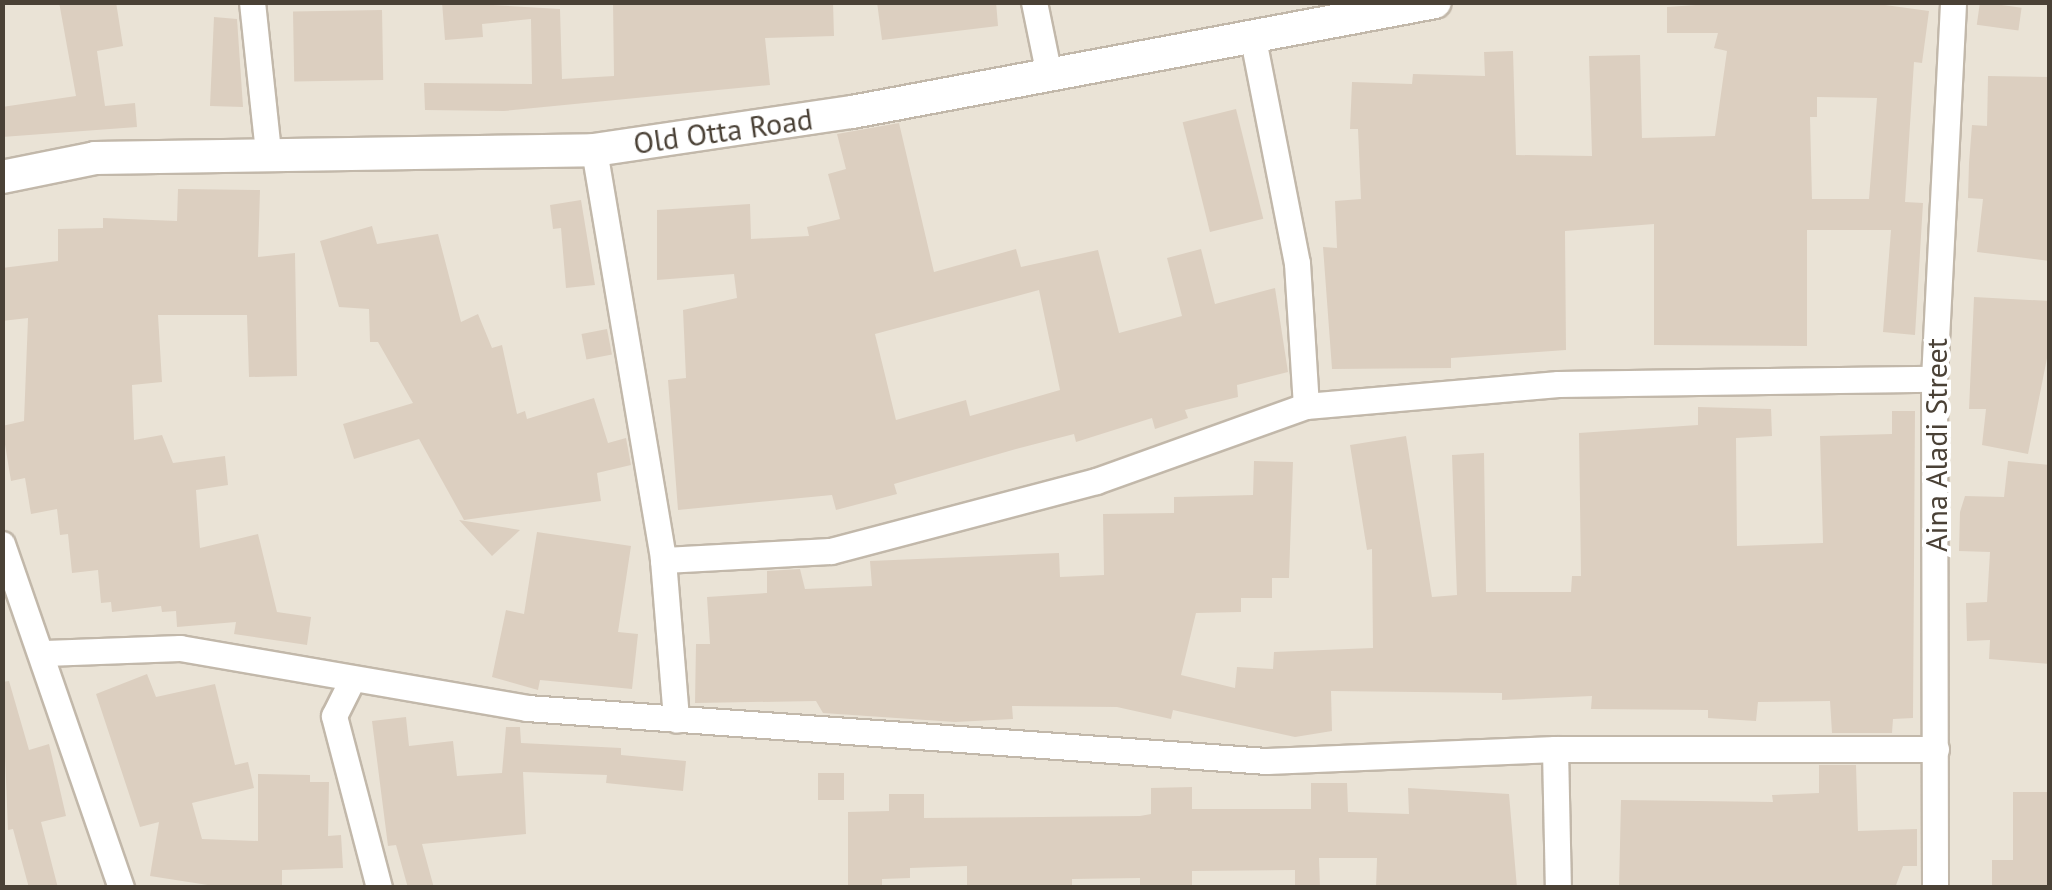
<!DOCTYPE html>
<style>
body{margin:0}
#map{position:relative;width:2052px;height:890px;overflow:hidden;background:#f6f1e9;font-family:"PT Sans",sans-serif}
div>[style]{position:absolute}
.residential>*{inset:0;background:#eae3d6;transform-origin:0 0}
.building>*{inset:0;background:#dccfc0;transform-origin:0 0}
.roads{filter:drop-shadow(2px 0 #c2b8aa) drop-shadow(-2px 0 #c2b8aa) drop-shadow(0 2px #c2b8aa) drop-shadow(0 -2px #c2b8aa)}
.minor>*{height:25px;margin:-12.5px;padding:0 12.5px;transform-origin:12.5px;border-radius:12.5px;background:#fff}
.tertiary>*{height:32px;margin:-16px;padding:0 16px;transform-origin:16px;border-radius:16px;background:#fff}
span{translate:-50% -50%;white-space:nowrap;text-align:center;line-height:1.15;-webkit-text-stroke:8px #fff;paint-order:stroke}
.street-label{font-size:30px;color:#4a4136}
.frame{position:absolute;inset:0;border:5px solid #4a4136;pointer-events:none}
</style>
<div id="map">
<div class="residential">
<i style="left:3px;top:3px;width:2046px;height:884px"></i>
</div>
<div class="building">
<i style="clip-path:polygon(59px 2px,116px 2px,123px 46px,97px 51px,105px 106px,135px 103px,137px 127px,2px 137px,2px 107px,76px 96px)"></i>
<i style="clip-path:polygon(442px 2px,560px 9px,562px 79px,614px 76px,613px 2px,833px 2px,834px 36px,765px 38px,770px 85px,504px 111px,425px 110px,424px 83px,532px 84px,531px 19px,482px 24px,483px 37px,445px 40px)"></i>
<i style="clip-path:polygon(877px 2px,996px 2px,998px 26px,882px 40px)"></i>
<i style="clip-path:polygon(evenodd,1739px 2px,1863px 2px,1929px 11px,1922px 63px,1914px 62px,1905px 202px,1923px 203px,1915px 335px,1883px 332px,1891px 230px,1807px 230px,1807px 346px,1654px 345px,1654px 224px,1565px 231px,1566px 350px,1451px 358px,1451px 368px,1332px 369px,1323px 247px,1337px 248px,1335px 201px,1361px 199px,1358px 129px,1350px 129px,1352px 82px,1412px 84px,1413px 74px,1485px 76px,1484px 52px,1513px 51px,1516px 155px,1592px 156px,1589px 56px,1640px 55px,1642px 138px,1715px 136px,1727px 51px,1714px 48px,1718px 33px,1667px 33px,1667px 7px,1739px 2px,1817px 97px,1877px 98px,1869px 199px,1812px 199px,1810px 117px,1817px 117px,1817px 97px)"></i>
<i style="left:1980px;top:2px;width:42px;height:23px;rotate:8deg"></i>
<i style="left:382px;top:10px;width:70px;height:89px;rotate:89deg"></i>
<i style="clip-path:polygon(214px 17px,237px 19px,243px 107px,210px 106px)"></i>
<i style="clip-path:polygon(1988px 76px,2050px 77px,2050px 261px,1977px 252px,1983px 199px,1968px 198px,1969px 163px,1972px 125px,1987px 126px)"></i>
<i style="left:1236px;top:109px;width:113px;height:55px;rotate:76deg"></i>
<i style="clip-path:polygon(evenodd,899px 123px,934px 272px,1016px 249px,1021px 267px,1098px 250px,1119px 333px,1182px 316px,1167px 258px,1201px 249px,1215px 304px,1275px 288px,1288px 372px,1237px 385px,1238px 397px,1185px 410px,1188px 418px,1155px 429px,1152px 418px,1076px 442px,1074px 434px,1016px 449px,894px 484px,897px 494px,836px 510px,832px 495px,678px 510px,668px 380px,686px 378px,683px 310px,737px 298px,734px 274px,657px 280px,657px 210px,750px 204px,751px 239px,809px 236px,807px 227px,840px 219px,828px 174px,846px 169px,837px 134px,899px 123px,1039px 290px,1060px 390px,970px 416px,966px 400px,896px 420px,875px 334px,1039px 290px)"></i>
<i style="clip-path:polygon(178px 189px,260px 190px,258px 257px,295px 253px,297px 376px,249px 377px,247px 315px,158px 315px,162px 382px,132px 385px,134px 440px,162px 435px,173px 463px,225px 456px,228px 485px,196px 490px,200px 548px,258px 534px,277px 612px,311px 617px,307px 645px,234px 634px,236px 622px,177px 627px,176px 611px,162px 612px,161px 606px,112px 612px,111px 602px,101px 603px,98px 570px,72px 573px,68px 534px,60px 535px,57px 509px,31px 514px,25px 478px,11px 481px,2px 426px,24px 421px,28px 318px,2px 321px,2px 268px,58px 261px,58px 229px,103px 228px,103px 218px,177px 221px)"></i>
<i style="clip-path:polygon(581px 200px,595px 285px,566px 288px,561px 228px,553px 229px,550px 205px)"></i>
<i style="clip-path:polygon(372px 226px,377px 244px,438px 234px,461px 322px,478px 314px,492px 348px,502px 345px,517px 414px,525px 411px,527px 419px,594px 398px,608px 443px,626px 438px,631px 465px,597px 473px,601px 501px,464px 520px,419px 439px,354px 459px,343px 424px,413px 403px,378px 342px,370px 342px,369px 309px,339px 307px,320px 241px)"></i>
<i style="clip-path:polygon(1974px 297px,2050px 301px,2050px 343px,2028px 454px,1982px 445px,1986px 409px,1969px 409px)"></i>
<i style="left:607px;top:329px;width:26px;height:26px;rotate:79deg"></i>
<i style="clip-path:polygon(1698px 407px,1771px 409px,1772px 436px,1736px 438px,1737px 546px,1823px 543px,1820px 436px,1892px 434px,1892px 411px,1915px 411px,1913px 718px,1893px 719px,1892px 733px,1832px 733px,1830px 701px,1758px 702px,1756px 721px,1708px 718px,1708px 710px,1591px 709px,1592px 696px,1502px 700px,1502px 693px,1331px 691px,1332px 731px,1295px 737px,1173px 710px,1171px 719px,1117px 707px,1012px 706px,1013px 719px,955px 722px,823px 713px,816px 701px,695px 703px,696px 644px,710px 644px,707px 597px,767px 593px,767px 571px,800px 569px,805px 589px,872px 586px,870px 561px,1059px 553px,1060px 577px,1104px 575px,1103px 514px,1174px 513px,1174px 497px,1253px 495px,1254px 461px,1293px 462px,1289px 578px,1272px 578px,1272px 598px,1241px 598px,1241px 612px,1196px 613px,1181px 675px,1235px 688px,1237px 667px,1273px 669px,1274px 652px,1373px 648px,1372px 549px,1367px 550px,1350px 445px,1406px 436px,1432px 597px,1457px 595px,1452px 455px,1484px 453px,1486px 592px,1571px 592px,1572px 576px,1581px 576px,1579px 433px,1698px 425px)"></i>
<i style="clip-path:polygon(2008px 461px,2050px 465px,2050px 664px,1989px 659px,1990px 640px,1967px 641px,1966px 603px,1987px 602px,1990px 552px,1959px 551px,1960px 512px,1965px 496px,2004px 497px)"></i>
<i style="clip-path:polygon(459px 520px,520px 530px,492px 556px)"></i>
<i style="clip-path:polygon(537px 532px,631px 546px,618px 632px,638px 634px,632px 689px,540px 680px,538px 690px,492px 677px,506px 610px,524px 614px)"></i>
<i style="clip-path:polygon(147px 674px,156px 697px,215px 684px,235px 765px,248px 762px,254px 788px,192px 803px,202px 839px,258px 841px,258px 774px,310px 775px,310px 782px,329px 782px,328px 836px,341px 835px,343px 868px,282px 870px,282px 886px,227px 888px,150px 876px,159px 822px,140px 827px,96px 694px)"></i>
<i style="clip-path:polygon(9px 681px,29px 750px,49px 744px,57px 777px,66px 816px,41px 822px,58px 888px,29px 888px,13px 829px,8px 830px,2px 682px)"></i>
<i style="clip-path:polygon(406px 717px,409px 746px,453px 741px,457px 776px,502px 773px,506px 727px,520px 727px,521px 743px,621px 748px,621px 755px,686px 761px,683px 791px,606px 783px,607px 775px,523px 772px,526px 834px,422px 844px,434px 888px,408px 888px,396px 845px,388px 846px,372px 721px)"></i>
<i style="clip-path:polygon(1819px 765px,1856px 765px,1858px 831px,1917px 829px,1917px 866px,1903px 866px,1895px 888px,1619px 888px,1621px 800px,1773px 802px,1772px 795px,1819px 793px)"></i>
<i style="left:844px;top:773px;width:27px;height:26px;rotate:90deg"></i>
<i style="clip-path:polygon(1311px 783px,1347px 783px,1348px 812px,1409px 814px,1408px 788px,1509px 794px,1517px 888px,1376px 888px,1377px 858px,1319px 858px,1320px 888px,1295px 888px,1295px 870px,1192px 871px,1192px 888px,1140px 888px,1140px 878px,1072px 879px,1072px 888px,967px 888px,967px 866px,910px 868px,910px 878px,882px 879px,882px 888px,848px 888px,848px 812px,889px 811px,889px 794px,924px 794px,924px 818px,1140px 816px,1151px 814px,1151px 788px,1192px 787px,1192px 809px,1311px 809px)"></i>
<i style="clip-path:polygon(2013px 792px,2050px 792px,2050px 888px,1992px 888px,1992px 860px,2013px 860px)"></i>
</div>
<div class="roads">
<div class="minor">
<i style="left:252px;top:2px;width:150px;rotate:83.9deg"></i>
<i style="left:1034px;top:2px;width:75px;rotate:78.4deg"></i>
<i style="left:1253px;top:39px;width:228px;rotate:78.9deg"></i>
<i style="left:1297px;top:263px;width:143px;rotate:86.4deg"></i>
<i style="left:594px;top:150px;width:416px;rotate:80.4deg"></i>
<i style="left:663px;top:560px;width:160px;rotate:85.3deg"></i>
<i style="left:2px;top:544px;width:364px;rotate:70.9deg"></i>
<i style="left:663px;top:560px;width:168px;rotate:-3.1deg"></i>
<i style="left:831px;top:551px;width:274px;rotate:-14.8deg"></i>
<i style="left:1096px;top:481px;width:223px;rotate:-19.7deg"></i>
<i style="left:1306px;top:406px;width:253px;rotate:-5deg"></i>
<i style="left:1558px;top:384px;width:376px;rotate:-0.8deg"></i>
<i style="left:45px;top:653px;width:135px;rotate:-2.1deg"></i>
<i style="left:180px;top:648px;width:352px;rotate:9.8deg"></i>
<i style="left:527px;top:708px;width:742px;rotate:4.1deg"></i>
<i style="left:1267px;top:761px;width:288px;rotate:-2.4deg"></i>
<i style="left:1555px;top:749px;width:381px"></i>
<i style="left:352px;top:680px;width:40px;rotate:116.6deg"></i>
<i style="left:334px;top:716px;width:178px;rotate:75.3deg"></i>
<i style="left:1555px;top:749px;width:139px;rotate:88.8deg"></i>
<i style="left:1935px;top:888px;width:509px;rotate:-90.11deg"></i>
<i style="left:1934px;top:379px;width:377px;rotate:-87.1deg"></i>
</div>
<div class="tertiary">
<i style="left:2px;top:177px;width:95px;rotate:-11.5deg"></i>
<i style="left:95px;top:158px;width:499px;rotate:-0.9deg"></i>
<i style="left:594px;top:150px;width:261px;rotate:-8.4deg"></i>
<i style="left:852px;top:112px;width:593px;rotate:-10.68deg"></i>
</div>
</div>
<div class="street-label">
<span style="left:723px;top:131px;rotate:-8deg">Old Otta Road</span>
<span style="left:1936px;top:445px;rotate:-90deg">Aina Aladi Street</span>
</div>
<div class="frame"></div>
</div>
